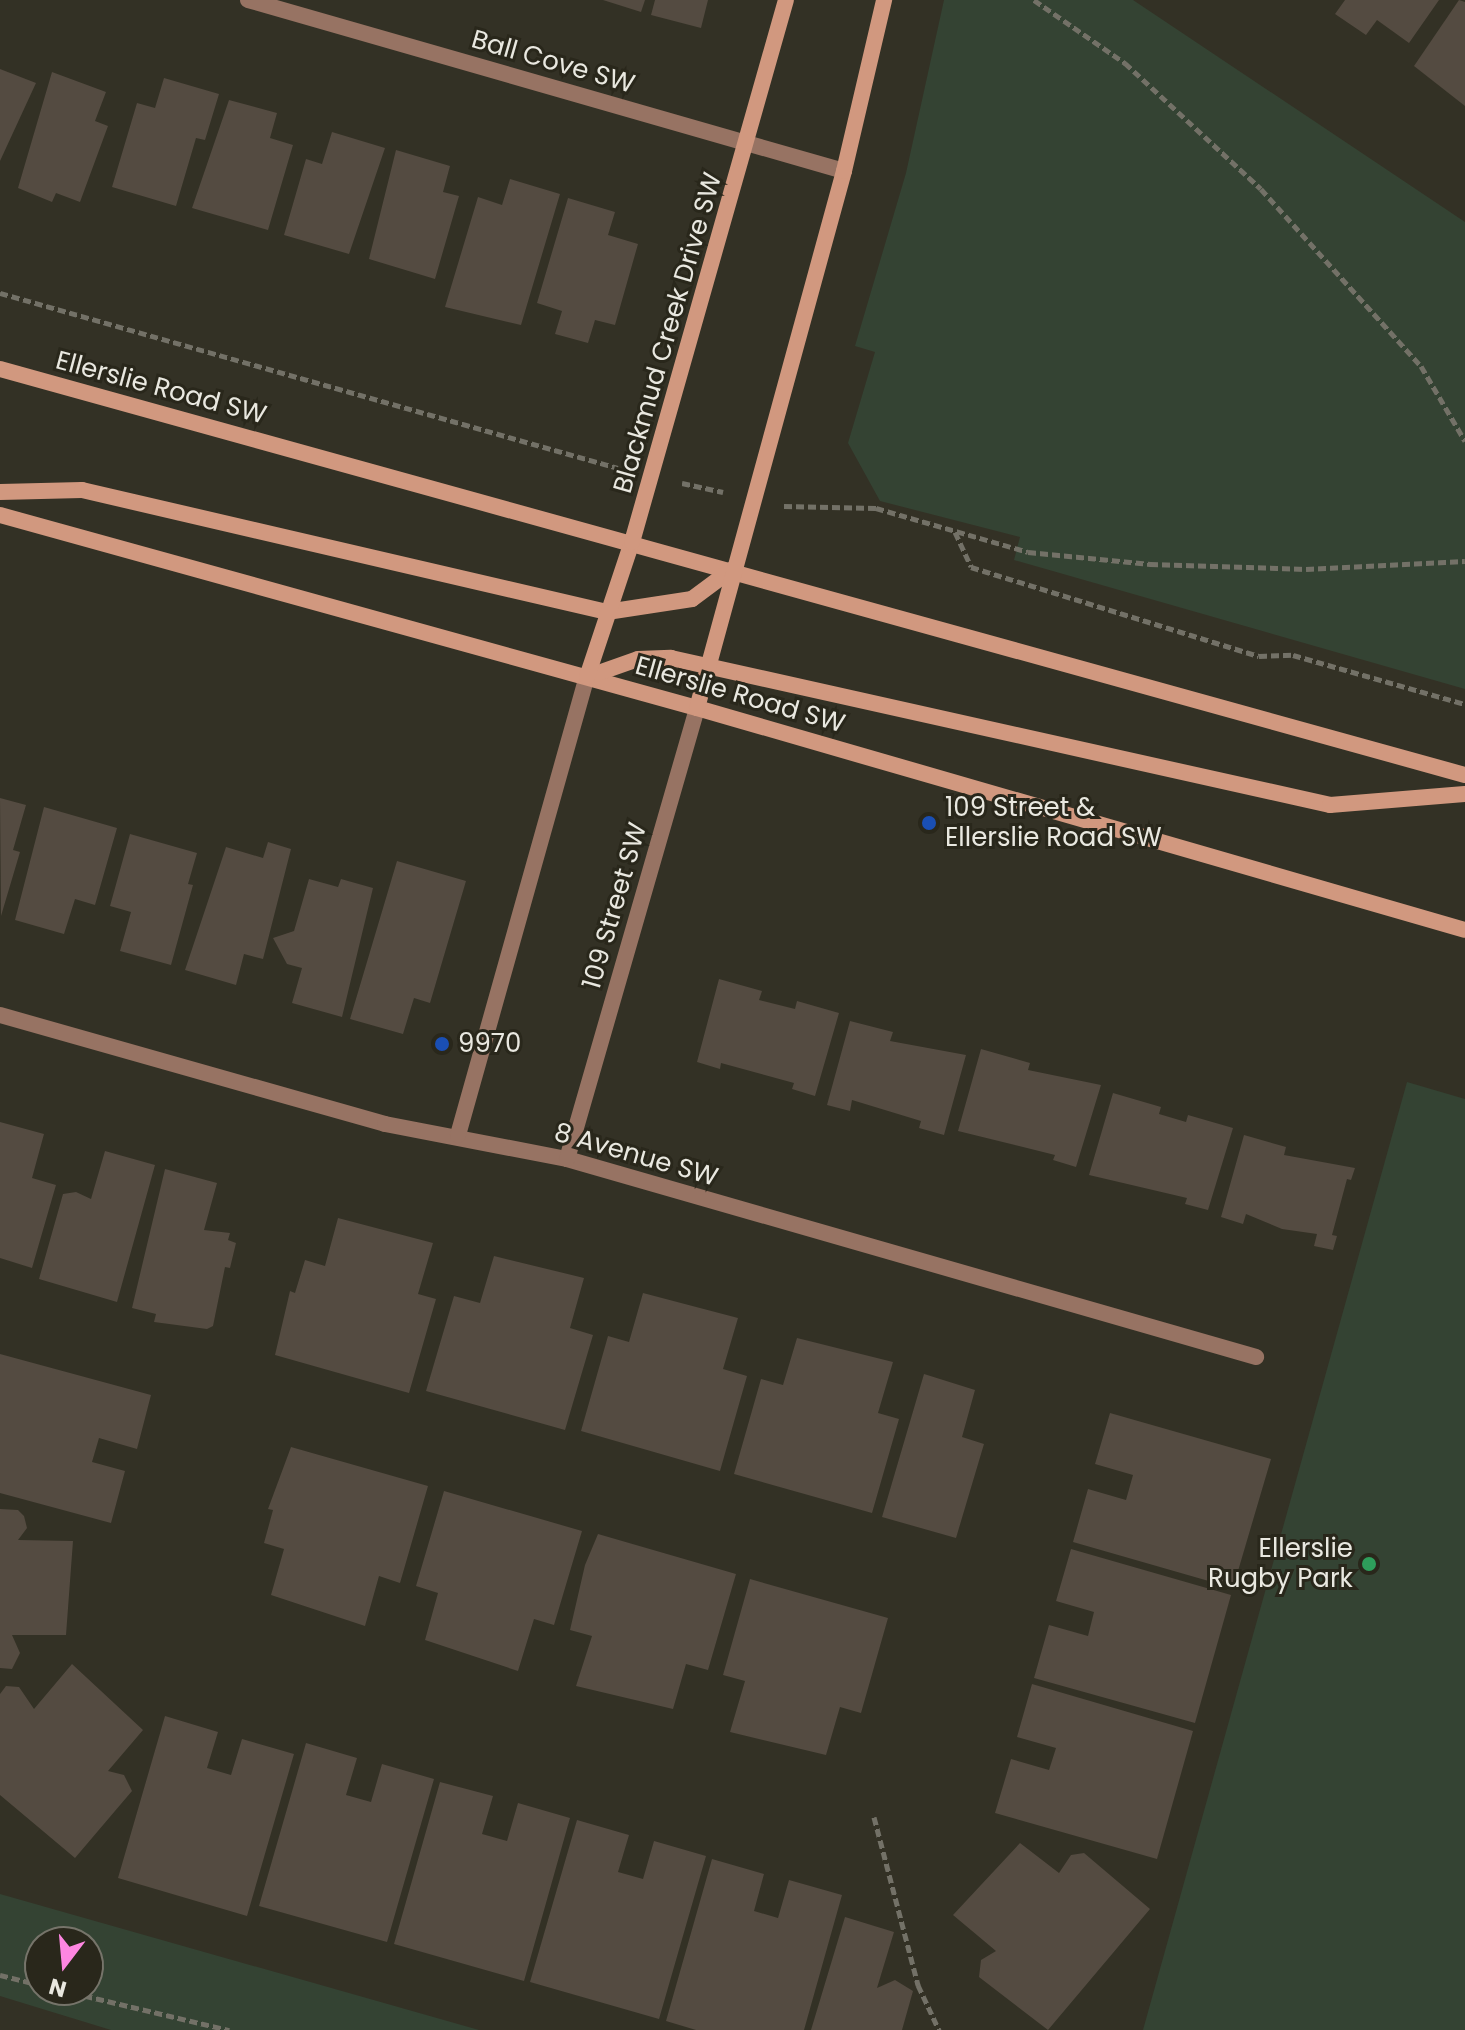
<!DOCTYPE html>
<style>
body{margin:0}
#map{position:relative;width:1465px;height:2030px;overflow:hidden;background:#333125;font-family:Poppins,sans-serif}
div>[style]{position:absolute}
.green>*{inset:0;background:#344333}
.building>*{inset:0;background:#544b41}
.path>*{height:5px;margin-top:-2.5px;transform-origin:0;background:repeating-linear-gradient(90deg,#737167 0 8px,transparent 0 12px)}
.street>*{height:16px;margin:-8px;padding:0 8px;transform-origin:8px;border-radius:8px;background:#977363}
.secondary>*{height:16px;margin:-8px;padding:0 8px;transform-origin:8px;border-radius:8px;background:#d1987f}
.dots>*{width:22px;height:22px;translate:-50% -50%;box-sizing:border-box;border:4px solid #29271b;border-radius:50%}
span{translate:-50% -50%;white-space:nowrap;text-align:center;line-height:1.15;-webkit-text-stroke:6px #29271b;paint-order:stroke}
.street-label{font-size:26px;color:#e9e8e0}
.poi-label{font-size:26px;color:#e9e8e0}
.left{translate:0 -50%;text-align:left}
.right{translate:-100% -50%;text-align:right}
.north{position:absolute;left:24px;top:1926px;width:80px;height:80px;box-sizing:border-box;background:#29271b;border:2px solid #76746a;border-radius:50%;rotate:196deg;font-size:22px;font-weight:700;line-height:32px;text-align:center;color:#e9e8e0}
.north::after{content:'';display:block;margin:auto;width:28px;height:36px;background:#fe86e1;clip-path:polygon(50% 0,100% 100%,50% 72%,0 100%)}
</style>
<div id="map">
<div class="green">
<i style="clip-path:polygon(944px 0,1133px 0,1465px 222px,1465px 689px,1014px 560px,1020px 537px,880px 501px,848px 443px,875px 352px,855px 346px,906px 173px)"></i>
<i style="clip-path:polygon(1407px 1082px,1465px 1099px,1465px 2030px,1143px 2030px)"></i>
<i style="clip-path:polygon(evenodd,0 1894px,479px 2030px,111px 2030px,0 1996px,0 1894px,40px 1942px,88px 1942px,88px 1990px,40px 1990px,40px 1942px)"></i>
</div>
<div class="building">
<i style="clip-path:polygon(603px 0,645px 0,641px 12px)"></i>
<i style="clip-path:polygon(655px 0,708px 0,701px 28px,651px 15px)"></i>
<i style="clip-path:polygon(1345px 0,1439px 0,1409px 43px,1377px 20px,1366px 35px,1335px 14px)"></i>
<i style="clip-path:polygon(1459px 0,1465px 2px,1465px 106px,1414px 66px)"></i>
<i style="clip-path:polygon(0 69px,36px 83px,0 161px)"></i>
<i style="clip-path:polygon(52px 72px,106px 92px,95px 121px,108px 126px,80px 202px,56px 193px,52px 202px,18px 188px)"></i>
<i style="clip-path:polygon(164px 78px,219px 94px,205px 140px,196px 138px,176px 206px,112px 187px,137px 103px,155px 108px)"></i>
<i style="clip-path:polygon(229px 100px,277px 113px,270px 138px,293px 145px,268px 230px,192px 208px)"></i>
<i style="clip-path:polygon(332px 132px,385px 148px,349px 254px,284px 235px,306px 159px,322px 164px)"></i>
<i style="clip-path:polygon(396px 150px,450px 166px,443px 192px,459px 196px,435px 279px,369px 259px)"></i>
<i style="clip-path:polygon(510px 179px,560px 194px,521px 325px,445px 307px,478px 197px,502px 205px)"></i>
<i style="clip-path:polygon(568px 198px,615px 212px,608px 235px,638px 244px,615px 325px,595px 320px,588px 343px,555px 334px,562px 311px,537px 303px)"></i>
<i style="clip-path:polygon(0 798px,26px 805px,13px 850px,20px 852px,1px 916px)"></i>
<i style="clip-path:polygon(44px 807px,117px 828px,95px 905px,75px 899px,64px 934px,15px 920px)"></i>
<i style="clip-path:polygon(130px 834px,197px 853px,188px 884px,193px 885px,171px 965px,120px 951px,131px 912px,110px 906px)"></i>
<i style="clip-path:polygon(268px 842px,291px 849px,263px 959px,244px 954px,236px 985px,185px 970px,226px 847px,263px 858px)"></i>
<i style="clip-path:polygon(397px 861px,466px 881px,430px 1003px,414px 998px,403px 1034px,350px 1019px)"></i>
<i style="clip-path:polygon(309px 879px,338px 887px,341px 879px,373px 888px,342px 1017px,292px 1003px,302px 968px,287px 964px,273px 938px,294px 931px)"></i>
<i style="clip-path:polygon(719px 979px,762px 991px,759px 1000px,795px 1009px,797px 1001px,839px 1013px,815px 1096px,792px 1089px,794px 1083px,721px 1063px,720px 1069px,697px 1062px)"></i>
<i style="clip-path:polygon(850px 1021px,893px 1032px,890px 1041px,966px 1055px,944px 1135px,919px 1128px,921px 1121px,852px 1100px,850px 1111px,827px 1105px)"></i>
<i style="clip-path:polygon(981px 1049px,1030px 1063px,1028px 1070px,1101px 1085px,1076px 1167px,1053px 1160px,1055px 1155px,958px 1131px)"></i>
<i style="clip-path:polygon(1113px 1093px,1161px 1107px,1159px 1114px,1186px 1122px,1188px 1115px,1233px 1128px,1208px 1210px,1185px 1204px,1187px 1198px,1089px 1175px)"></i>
<i style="clip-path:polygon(0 1122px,44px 1134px,32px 1178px,56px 1185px,32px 1268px,0 1258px)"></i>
<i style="clip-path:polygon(1244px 1135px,1286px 1147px,1284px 1155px,1355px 1168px,1351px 1180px,1347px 1179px,1332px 1235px,1337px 1236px,1333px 1250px,1314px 1246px,1317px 1234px,1282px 1229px,1246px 1214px,1243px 1224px,1221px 1217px)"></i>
<i style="clip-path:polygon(105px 1151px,155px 1165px,117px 1302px,39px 1279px,63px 1194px,76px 1192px,91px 1199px)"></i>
<i style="clip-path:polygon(165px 1169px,217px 1183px,204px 1230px,230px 1233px,228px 1240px,236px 1243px,230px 1268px,225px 1267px,213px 1326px,207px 1329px,154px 1322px,156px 1314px,132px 1308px)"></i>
<i style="clip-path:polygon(338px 1218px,433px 1243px,418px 1294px,436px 1299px,409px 1393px,275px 1355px,290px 1291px,295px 1293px,305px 1260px,325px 1266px)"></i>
<i style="clip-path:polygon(494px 1256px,584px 1278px,570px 1328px,593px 1335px,565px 1430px,426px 1391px,454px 1296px,480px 1303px)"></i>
<i style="clip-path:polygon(643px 1293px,738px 1318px,723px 1369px,747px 1376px,720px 1471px,581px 1431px,608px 1336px,629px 1342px)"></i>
<i style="clip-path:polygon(797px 1338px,893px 1362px,878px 1413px,899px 1419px,872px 1513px,734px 1474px,761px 1379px,783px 1385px)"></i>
<i style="clip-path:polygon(0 1354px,151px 1395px,137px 1449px,99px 1438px,92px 1462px,125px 1471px,111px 1523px,0 1493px)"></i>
<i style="clip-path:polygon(924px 1374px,975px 1390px,962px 1437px,984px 1444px,956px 1538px,882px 1517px)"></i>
<i style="clip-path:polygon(1110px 1413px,1271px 1459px,1233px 1588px,1073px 1542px,1088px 1489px,1126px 1500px,1133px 1475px,1095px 1464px)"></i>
<i style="clip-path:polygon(291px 1447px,428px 1486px,400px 1583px,379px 1576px,365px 1626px,271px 1595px,284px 1549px,264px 1543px,273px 1510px,268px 1509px)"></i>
<i style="clip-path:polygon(444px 1491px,582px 1531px,554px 1625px,534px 1619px,518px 1671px,425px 1640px,438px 1593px,416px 1586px)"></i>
<i style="clip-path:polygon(0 1509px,18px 1510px,24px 1516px,27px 1528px,18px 1540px,73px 1541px,66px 1635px,12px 1635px,20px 1653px,12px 1669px,0 1668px)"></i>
<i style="clip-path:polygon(598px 1534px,736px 1574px,708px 1670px,686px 1664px,673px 1709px,576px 1686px,592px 1636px,570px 1630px,585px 1565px)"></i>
<i style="clip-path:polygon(1071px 1549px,1231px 1595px,1195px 1723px,1034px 1678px,1049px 1625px,1088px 1636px,1094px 1612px,1056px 1601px)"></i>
<i style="clip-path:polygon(750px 1579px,888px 1618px,861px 1713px,840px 1707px,826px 1755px,730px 1732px,745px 1681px,723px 1675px)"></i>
<i style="clip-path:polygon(72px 1664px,143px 1730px,108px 1771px,124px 1775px,132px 1791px,75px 1858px,0 1795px,0 1694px,6px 1686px,19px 1687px,34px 1709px)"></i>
<i style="clip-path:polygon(1032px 1684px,1193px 1731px,1157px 1859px,995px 1813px,1011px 1759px,1049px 1770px,1056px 1748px,1017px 1737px)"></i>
<i style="clip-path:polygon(165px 1716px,218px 1732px,207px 1768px,231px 1775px,242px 1739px,294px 1754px,247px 1916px,118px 1878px)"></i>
<i style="clip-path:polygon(306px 1743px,357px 1758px,346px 1795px,371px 1802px,382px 1764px,434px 1779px,387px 1942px,259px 1906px)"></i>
<i style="clip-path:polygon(440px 1782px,493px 1796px,482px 1834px,507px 1841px,518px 1803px,570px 1818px,524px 1981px,394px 1944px)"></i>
<i style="clip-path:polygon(577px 1820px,629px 1835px,618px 1872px,643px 1879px,654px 1841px,706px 1856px,659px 2019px,530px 1982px)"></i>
<i style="clip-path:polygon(1020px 1843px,1059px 1873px,1071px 1855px,1084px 1853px,1150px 1909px,1048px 2030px,979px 1977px,981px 1960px,996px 1951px,953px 1915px)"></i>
<i style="clip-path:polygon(712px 1859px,764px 1874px,754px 1911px,778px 1918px,789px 1880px,842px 1895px,804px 2030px,696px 2030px,666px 2021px)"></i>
<i style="clip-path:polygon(845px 1917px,894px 1932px,877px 1988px,895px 1980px,913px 1991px,902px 2030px,811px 2030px)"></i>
</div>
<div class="path">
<i style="left:1034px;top:0;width:111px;rotate:34.7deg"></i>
<i style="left:1125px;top:63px;width:185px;rotate:42.8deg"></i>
<i style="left:1261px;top:189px;width:239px;rotate:47.9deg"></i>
<i style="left:1421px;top:366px;width:87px;rotate:59.6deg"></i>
<i style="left:0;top:293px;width:642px;rotate:15.81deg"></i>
<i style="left:682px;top:483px;width:42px;rotate:12.4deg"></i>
<i style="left:784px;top:506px;width:92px;rotate:1.2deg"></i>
<i style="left:876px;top:508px;width:158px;rotate:16.1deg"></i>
<i style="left:1028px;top:552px;width:123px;rotate:5.6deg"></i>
<i style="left:1150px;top:564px;width:156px;rotate:1.8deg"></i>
<i style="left:1306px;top:569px;width:159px;rotate:-2.9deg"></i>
<i style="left:955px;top:532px;width:38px;rotate:65deg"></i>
<i style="left:971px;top:567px;width:301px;rotate:17.2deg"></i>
<i style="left:1259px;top:656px;width:34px;rotate:-2deg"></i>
<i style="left:1293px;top:655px;width:179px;rotate:15.9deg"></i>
<i style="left:874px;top:1817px;width:174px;rotate:75.3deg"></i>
<i style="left:918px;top:1985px;width:50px;rotate:65deg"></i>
<i style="left:0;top:1975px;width:41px;rotate:14deg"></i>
<i style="left:61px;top:1990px;width:173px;rotate:13.4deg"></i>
</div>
<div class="street">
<i style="left:248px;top:0;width:620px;rotate:16.01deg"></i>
<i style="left:0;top:1015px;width:400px;rotate:15.8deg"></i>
<i style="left:385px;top:1124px;width:185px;rotate:10.9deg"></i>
<i style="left:567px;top:1159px;width:717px;rotate:16.03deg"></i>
<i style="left:458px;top:1135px;width:476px;rotate:-74.3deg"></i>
<i style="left:567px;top:1159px;width:469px;rotate:-73.9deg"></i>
</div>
<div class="secondary">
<i style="left:0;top:369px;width:1520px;rotate:15.49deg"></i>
<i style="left:0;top:492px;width:82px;rotate:-1.4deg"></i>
<i style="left:82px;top:490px;width:539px;rotate:13.08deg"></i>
<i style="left:607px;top:612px;width:86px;rotate:-8.7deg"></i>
<i style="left:692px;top:599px;width:49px;rotate:-36.6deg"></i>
<i style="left:0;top:515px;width:723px;rotate:15.48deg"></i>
<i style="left:697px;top:708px;width:799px;rotate:16.12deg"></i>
<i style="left:587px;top:677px;width:54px;rotate:-19.4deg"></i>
<i style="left:638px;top:659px;width:33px;rotate:-2deg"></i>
<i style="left:671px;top:658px;width:675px;rotate:12.57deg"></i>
<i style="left:1330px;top:805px;width:135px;rotate:-4.7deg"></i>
<i style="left:587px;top:677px;width:142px;rotate:-71.6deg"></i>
<i style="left:632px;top:542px;width:563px;rotate:-74.14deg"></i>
<i style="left:697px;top:708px;width:557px;rotate:-74.69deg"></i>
<i style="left:844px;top:171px;width:176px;rotate:-76.8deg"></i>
</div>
<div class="dots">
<i style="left:929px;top:823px;background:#1a4fb4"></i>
<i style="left:442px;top:1044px;background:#1a4fb4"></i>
<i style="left:1369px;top:1564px;background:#2e9e5b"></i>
</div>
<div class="street-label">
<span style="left:553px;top:62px;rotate:16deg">Ball Cove SW</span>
<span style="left:668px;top:333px;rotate:-74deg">Blackmud Creek Drive SW</span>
<span style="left:161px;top:388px;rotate:15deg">Ellerslie Road SW</span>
<span style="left:740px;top:695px;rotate:16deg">Ellerslie Road SW</span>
<span style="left:615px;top:906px;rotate:-74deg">109 Street SW</span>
<span style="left:636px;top:1155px;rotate:16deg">8 Avenue SW</span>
</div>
<div class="poi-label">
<span class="left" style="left:945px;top:823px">109 Street &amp;<br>Ellerslie Road SW</span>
<span class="left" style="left:458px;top:1044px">9970</span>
<span class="right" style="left:1353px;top:1564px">Ellerslie<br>Rugby Park</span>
</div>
<div class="north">N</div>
</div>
